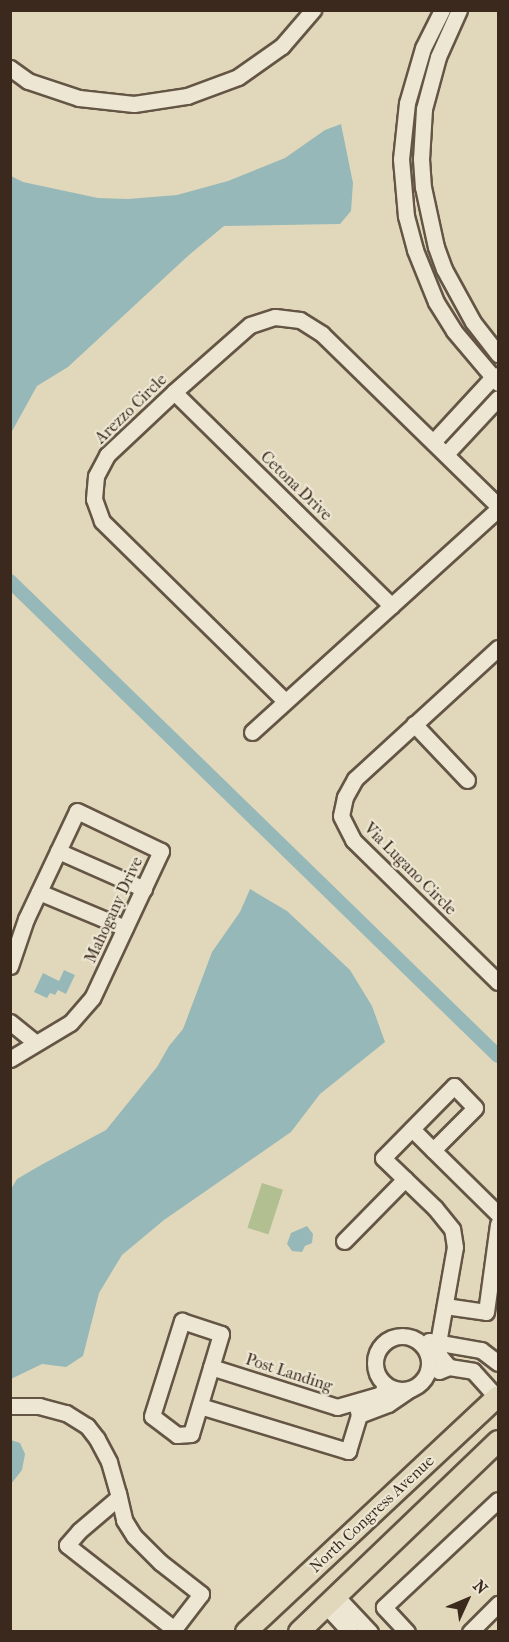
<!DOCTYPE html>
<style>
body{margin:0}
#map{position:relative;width:509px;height:1642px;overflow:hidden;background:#e1d8bb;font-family:"IM FELL French Canon",serif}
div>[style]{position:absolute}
.green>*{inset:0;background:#b1bf91;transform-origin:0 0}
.water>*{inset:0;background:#97b8b8}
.canal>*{height:14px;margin:-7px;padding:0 7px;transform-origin:7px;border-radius:7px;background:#97b8b8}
.roads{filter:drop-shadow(2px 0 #645544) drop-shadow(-2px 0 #645544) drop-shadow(0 2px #645544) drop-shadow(0 -2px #645544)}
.minor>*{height:15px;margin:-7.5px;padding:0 7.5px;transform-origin:7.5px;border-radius:7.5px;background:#ece6d3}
.minor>.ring{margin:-7.5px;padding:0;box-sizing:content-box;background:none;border:15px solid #ece6d3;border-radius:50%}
.major>*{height:20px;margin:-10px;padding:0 10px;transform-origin:10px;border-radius:10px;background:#e1d8bb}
span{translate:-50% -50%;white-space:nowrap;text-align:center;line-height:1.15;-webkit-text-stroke:4.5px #ece6d3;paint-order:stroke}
.street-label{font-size:16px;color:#3a291c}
.frame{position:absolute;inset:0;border:12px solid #3a291c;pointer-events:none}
.north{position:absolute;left:437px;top:1570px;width:60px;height:60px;-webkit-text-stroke:4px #ece6d3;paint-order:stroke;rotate:46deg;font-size:16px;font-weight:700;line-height:24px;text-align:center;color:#3a291c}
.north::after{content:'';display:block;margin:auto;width:21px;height:27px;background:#3a291c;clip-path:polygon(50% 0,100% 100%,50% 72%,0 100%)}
</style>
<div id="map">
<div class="green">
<i style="left:262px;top:1183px;width:22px;height:47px;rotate:18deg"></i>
</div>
<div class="water">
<i style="clip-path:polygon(341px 124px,353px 183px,351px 211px,340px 224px,224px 226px,189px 255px,68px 367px,37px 386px,11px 433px,11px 176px,23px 182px,98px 198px,128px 199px,177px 195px,228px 181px,285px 158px,325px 130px)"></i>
<i style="clip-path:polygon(250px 889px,287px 911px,350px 970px,372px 1006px,385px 1042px,320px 1094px,291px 1132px,164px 1220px,122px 1255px,99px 1293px,83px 1356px,66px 1367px,42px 1364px,11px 1379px,11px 1189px,17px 1179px,41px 1165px,106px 1130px,157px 1067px,169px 1046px,183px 1029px,212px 952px,240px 912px)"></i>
<i style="clip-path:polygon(64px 970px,75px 975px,66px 994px,58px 990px,55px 995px,50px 993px,47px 998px,34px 992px,43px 973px,59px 981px)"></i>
<i style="clip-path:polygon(307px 1226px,313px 1234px,312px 1243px,305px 1246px,302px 1252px,292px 1251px,287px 1244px,291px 1233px)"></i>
<i style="clip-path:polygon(11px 1440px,20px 1443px,25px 1454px,22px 1470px,11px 1484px)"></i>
</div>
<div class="canal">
<i style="left:10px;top:581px;width:681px;rotate:44.23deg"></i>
</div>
<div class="roads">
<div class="minor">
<i style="left:442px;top:10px;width:42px;rotate:116.6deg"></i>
<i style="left:423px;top:48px;width:57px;rotate:106.2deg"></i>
<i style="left:407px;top:103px;width:56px;rotate:96.1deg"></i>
<i style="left:401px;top:159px;width:57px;rotate:85deg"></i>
<i style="left:406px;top:216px;width:35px;rotate:75deg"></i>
<i style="left:415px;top:250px;width:56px;rotate:68deg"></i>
<i style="left:436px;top:302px;width:34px;rotate:58deg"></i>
<i style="left:454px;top:331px;width:68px;rotate:49.8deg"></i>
<i style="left:459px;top:10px;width:51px;rotate:114.1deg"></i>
<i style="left:438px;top:57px;width:54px;rotate:105.1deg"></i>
<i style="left:424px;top:109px;width:50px;rotate:93.4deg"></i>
<i style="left:421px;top:159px;width:28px;rotate:86deg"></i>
<i style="left:423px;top:187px;width:61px;rotate:77.8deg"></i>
<i style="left:436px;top:247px;width:23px;rotate:70deg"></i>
<i style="left:444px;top:269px;width:60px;rotate:61.3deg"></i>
<i style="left:473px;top:322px;width:41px;rotate:52deg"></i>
<i style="left:10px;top:68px;width:22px;rotate:36deg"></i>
<i style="left:28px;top:81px;width:54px;rotate:18.4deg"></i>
<i style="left:79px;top:98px;width:55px;rotate:6.2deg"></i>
<i style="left:134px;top:104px;width:54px;rotate:-8.6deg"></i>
<i style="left:187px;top:96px;width:54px;rotate:-20.4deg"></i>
<i style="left:238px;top:77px;width:54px;rotate:-35.2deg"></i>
<i style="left:282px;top:46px;width:48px;rotate:-49.3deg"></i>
<i style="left:174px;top:392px;width:305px;rotate:44.5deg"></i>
<i style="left:433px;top:442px;width:88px;rotate:-47.3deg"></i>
<i style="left:493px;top:377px;width:5px;rotate:-22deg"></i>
<i style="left:446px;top:454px;width:76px;rotate:-47.1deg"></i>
<i style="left:498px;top:648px;width:194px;rotate:137.5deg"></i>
<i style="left:355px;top:779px;width:21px;rotate:119deg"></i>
<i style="left:345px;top:797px;width:19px;rotate:102deg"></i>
<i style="left:341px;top:816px;width:27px;rotate:63deg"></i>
<i style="left:353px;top:840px;width:203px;rotate:44.4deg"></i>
<i style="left:285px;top:701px;width:257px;rotate:-135.5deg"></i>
<i style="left:102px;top:521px;width:23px;rotate:-110deg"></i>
<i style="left:94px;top:499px;width:23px;rotate:-85deg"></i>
<i style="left:96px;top:476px;width:24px;rotate:-62deg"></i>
<i style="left:107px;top:455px;width:92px;rotate:-43.2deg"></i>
<i style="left:174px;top:392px;width:101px;rotate:-41.4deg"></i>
<i style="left:250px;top:325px;width:26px;rotate:-18deg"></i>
<i style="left:275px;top:317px;width:25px;rotate:7deg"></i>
<i style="left:300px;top:320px;width:26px;rotate:32deg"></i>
<i style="left:322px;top:334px;width:246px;rotate:44.3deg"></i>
<i style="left:414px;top:724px;width:77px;rotate:46.6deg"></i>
<i style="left:252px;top:732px;width:332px;rotate:-42.2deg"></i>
<i style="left:58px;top:851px;width:94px;rotate:23.8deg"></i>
<i style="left:39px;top:892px;width:93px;rotate:22.7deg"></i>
<i style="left:10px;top:966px;width:50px;rotate:-71.2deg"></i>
<i style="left:26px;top:919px;width:119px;rotate:-64.7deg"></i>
<i style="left:77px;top:811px;width:93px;rotate:25.5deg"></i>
<i style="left:161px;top:851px;width:162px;rotate:115.1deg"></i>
<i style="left:92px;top:998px;width:33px;rotate:131deg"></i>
<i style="left:70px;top:1023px;width:70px;rotate:149deg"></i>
<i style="left:10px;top:1022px;width:33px;rotate:39deg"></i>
<i style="left:412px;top:1129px;width:30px;rotate:45deg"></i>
<i style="left:344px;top:1241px;width:87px;rotate:-45.5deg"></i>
<i style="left:445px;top:1306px;width:41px;rotate:8.3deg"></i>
<i style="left:486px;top:1312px;width:89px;rotate:-82.2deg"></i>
<i style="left:182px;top:1321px;width:41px;rotate:18.4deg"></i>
<i style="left:221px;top:1334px;width:104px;rotate:106.7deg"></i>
<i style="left:191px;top:1434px;width:14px;rotate:176deg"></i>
<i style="left:177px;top:1435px;width:31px;rotate:-143deg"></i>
<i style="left:152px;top:1416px;width:100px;rotate:-72.5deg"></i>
<i class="ring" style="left:375px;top:1336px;width:39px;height:39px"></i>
<i style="left:429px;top:1341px;width:53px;rotate:9.8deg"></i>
<i style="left:481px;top:1350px;width:21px;rotate:37deg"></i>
<i style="left:211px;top:1367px;width:132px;rotate:17.6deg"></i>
<i style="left:337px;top:1407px;width:47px;rotate:-16.1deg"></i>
<i style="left:382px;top:1394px;width:10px;rotate:-73deg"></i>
<i style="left:449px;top:1367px;width:16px;rotate:-130deg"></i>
<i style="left:439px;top:1355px;width:12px;rotate:-95deg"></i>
<i style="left:438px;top:1343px;width:97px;rotate:-80deg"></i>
<i style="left:455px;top:1247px;width:18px;rotate:-99deg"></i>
<i style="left:452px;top:1229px;width:27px;rotate:-129deg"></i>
<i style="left:435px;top:1208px;width:72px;rotate:-136.1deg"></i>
<i style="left:383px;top:1158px;width:101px;rotate:-45.4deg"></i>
<i style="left:454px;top:1086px;width:30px;rotate:46deg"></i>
<i style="left:475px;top:1108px;width:59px;rotate:135deg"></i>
<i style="left:433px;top:1150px;width:91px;rotate:44.6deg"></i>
<i style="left:439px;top:1371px;width:11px;rotate:-22deg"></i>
<i style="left:449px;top:1367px;width:24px;rotate:9deg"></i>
<i style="left:473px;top:1371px;width:36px;rotate:48deg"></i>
<i style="left:10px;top:1406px;width:29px"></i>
<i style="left:39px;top:1406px;width:28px;rotate:15deg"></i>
<i style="left:66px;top:1413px;width:25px;rotate:32deg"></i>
<i style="left:87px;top:1426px;width:16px;rotate:52deg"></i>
<i style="left:97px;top:1439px;width:26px;rotate:62deg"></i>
<i style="left:109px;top:1462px;width:32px;rotate:74deg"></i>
<i style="left:118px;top:1493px;width:28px;rotate:77deg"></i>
<i style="left:124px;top:1520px;width:19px;rotate:58deg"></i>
<i style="left:134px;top:1536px;width:37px;rotate:45deg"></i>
<i style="left:160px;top:1562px;width:52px;rotate:38deg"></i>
<i style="left:201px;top:1594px;width:44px;rotate:127.6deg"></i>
<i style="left:174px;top:1629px;width:136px;rotate:-141.9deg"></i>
<i style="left:67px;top:1545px;width:18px;rotate:-49deg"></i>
<i style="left:79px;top:1531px;width:52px;rotate:-40.4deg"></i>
<i style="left:200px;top:1406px;width:155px;rotate:16.9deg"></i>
<i style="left:348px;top:1451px;width:38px;rotate:-73deg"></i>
<i style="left:359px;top:1415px;width:12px;rotate:-104deg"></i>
<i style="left:359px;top:1415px;width:31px;rotate:-21deg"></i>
<i style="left:388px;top:1404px;width:27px;rotate:-34deg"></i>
<i style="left:335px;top:1595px;width:51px;rotate:46.6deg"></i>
<i style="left:325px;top:1605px;width:37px;rotate:47deg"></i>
<i style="left:407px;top:1632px;width:34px;rotate:-133deg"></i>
<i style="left:384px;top:1607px;width:156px;rotate:-43.2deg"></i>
<i style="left:470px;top:1632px;width:40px;rotate:-45deg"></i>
</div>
<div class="major">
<i style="left:246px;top:1632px;width:345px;rotate:-43.1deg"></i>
<i style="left:299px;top:1632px;width:276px;rotate:-43.8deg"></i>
</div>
</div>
<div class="street-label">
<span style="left:131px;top:409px;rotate:-44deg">Arezzo Circle</span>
<span style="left:296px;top:486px;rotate:44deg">Cetona Drive</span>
<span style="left:410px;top:869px;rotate:45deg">Via Lugano Circle</span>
<span style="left:114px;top:910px;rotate:-65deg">Mahogany Drive</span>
<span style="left:289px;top:1373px;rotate:18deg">Post Landing</span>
<span style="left:372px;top:1514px;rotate:-43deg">North Congress Avenue</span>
</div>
<div class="frame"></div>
<div class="north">N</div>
</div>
